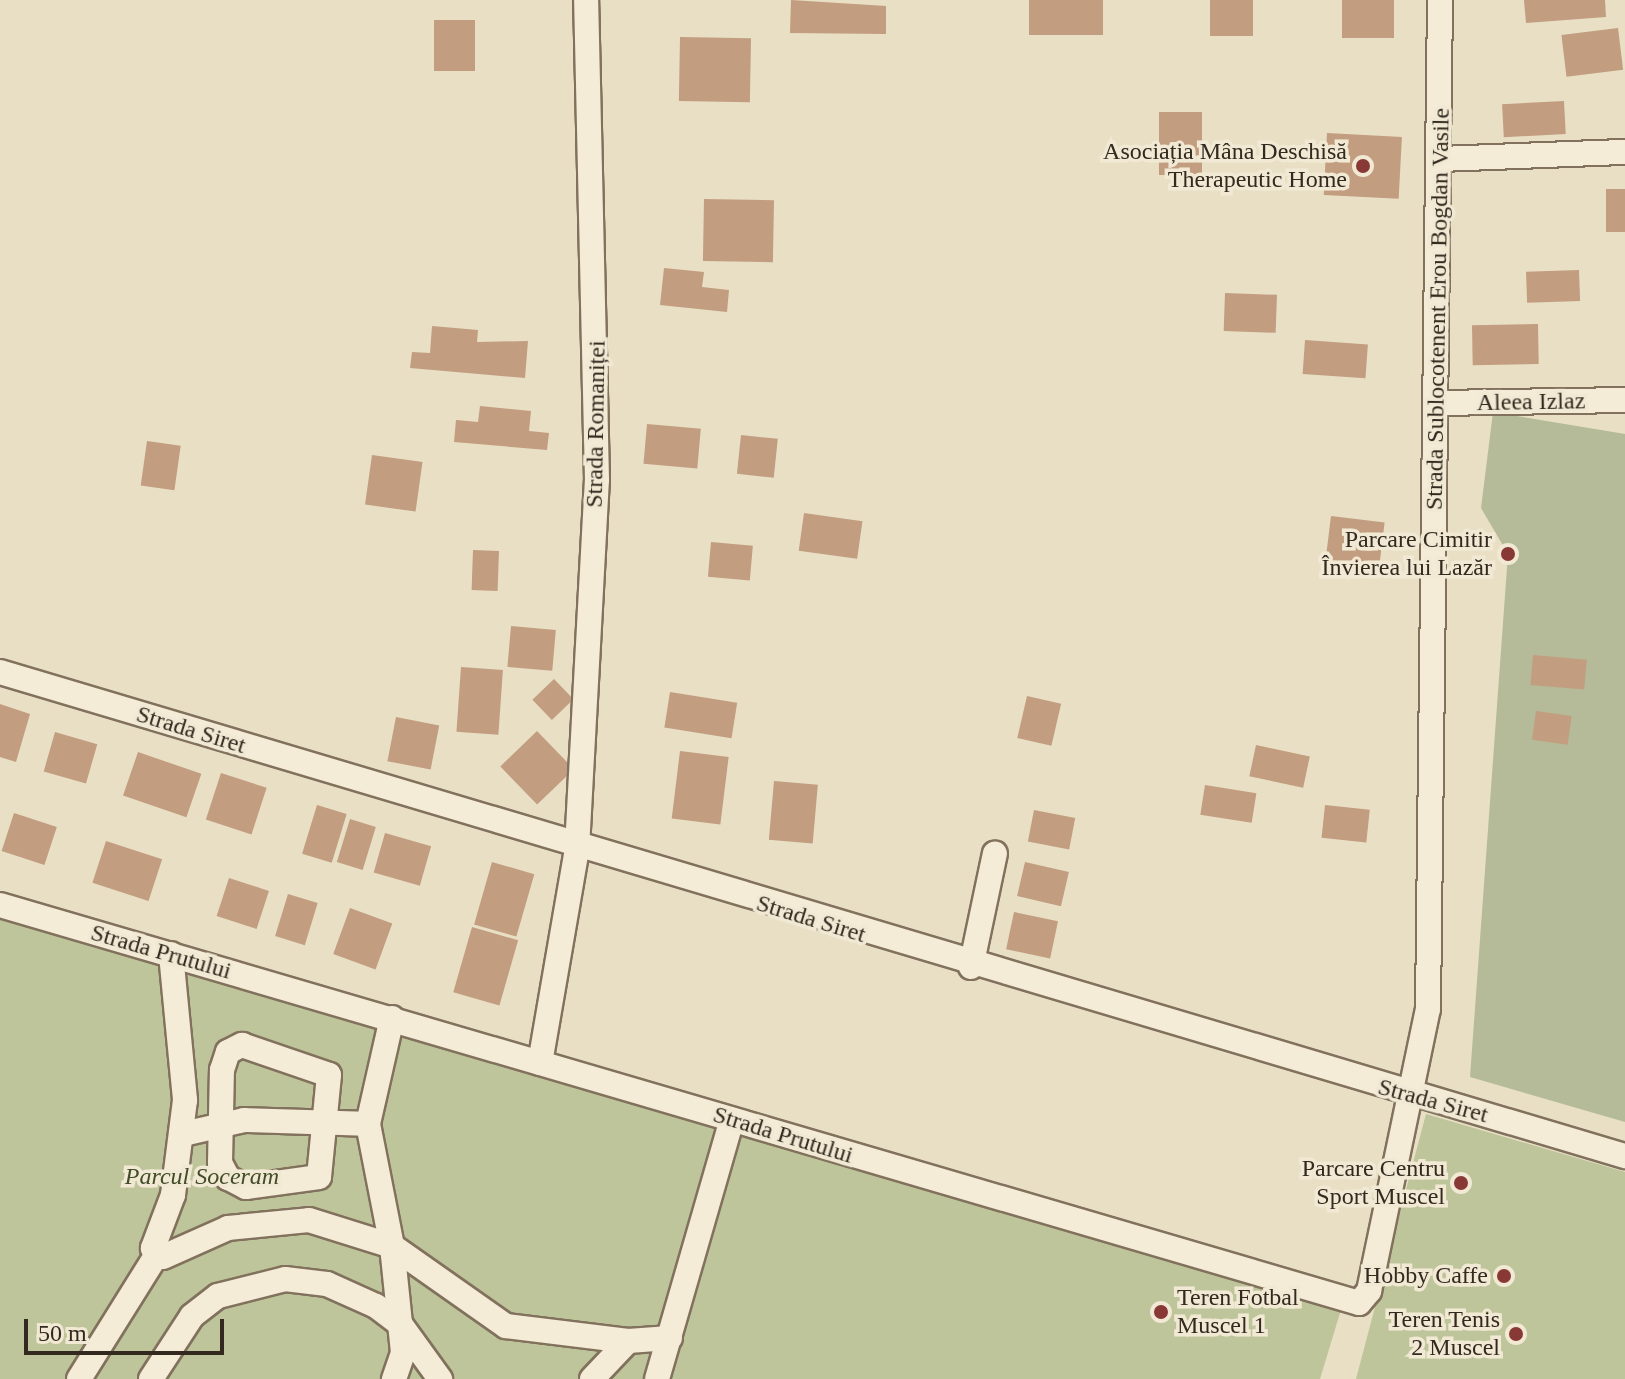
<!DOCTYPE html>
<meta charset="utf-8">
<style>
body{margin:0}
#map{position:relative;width:1625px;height:1379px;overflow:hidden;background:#e8dfc5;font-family:Georgia,serif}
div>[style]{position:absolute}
.green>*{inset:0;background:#bec59a}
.cemetery>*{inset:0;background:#b5bb98}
.building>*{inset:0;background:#c29d7f;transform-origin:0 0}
.roads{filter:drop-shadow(2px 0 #81715d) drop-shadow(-2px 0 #81715d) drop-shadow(0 2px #81715d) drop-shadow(0 -2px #81715d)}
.street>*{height:24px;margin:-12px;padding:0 12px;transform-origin:12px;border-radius:12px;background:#f4ecd7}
.dots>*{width:22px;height:22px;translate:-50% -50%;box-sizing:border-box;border:4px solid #f1e9d4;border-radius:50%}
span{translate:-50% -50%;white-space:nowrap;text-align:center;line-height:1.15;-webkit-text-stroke:7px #f1e9d4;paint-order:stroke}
.poi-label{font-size:24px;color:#33291f}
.right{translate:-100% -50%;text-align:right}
.left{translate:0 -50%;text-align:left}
.street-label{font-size:24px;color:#33291f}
.park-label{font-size:24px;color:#424d28;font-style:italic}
.scale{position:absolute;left:24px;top:1319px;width:200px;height:36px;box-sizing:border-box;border:4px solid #33291f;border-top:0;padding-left:10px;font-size:24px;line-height:28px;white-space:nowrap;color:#33291f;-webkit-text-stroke:6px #f1e9d4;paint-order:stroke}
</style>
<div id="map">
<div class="green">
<i style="clip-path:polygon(0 907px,1343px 1303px,1320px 1379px,0 1379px)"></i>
<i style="clip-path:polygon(1426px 1114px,1625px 1172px,1625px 1379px,1356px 1379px)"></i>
</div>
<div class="cemetery">
<i style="clip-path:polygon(1493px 412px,1625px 434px,1625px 1122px,1470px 1077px,1508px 554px,1481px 508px)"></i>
</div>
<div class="building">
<i style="clip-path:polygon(791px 0,886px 6px,886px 34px,790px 33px)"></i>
<i style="left:1029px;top:0;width:74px;height:35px"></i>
<i style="left:1210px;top:0;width:43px;height:36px"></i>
<i style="left:1342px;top:0;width:52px;height:38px"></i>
<i style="clip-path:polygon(1524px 0,1605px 0,1606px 17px,1526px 23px)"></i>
<i style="left:434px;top:20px;width:41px;height:51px"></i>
<i style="left:1618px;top:28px;width:42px;height:57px;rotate:83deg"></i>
<i style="left:680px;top:37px;width:71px;height:64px;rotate:1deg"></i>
<i style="left:1564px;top:101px;width:33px;height:62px;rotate:87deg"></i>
<i style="left:1159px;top:112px;width:43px;height:63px"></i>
<i style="left:1327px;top:133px;width:75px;height:62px;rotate:3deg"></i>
<i style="left:1606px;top:189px;width:19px;height:43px"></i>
<i style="left:704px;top:199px;width:70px;height:62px;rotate:1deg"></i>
<i style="clip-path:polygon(664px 268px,704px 272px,702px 287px,729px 290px,727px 312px,660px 305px)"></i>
<i style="left:1579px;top:270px;width:31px;height:53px;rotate:88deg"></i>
<i style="left:1225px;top:293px;width:52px;height:38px;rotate:2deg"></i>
<i style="left:1538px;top:324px;width:40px;height:66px;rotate:89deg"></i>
<i style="clip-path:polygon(432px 326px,478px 330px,477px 342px,528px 341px,525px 378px,410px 368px,412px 352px,430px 353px)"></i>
<i style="left:1305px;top:340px;width:63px;height:34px;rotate:4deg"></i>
<i style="clip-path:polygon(480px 406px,531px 411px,529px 431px,549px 433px,547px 450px,454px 442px,456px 420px,478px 422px)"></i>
<i style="left:647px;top:424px;width:54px;height:40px;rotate:5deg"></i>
<i style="left:741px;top:435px;width:37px;height:39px;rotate:6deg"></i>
<i style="left:147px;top:441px;width:34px;height:45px;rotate:8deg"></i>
<i style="left:372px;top:455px;width:51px;height:50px;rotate:8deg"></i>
<i style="left:804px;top:513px;width:59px;height:38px;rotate:8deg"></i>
<i style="left:1331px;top:516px;width:54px;height:44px;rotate:7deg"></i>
<i style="left:711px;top:542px;width:42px;height:35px;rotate:5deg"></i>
<i style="left:473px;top:550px;width:26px;height:40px;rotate:2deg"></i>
<i style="left:511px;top:626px;width:45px;height:41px;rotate:5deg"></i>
<i style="left:1533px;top:655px;width:54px;height:30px;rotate:5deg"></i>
<i style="left:461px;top:667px;width:42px;height:65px;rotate:4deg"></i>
<i style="left:554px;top:679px;width:28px;height:30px;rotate:46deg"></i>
<i style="left:670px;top:692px;width:68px;height:36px;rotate:9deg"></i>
<i style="left:1027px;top:696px;width:35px;height:43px;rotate:13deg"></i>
<i style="clip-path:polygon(0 704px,30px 714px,16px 762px,0 757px)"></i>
<i style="left:1536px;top:711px;width:36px;height:29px;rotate:8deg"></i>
<i style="left:396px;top:717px;width:44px;height:45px;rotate:11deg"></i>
<i style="left:537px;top:731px;width:53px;height:51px;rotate:46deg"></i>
<i style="left:55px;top:732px;width:44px;height:41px;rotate:16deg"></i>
<i style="left:1256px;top:745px;width:55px;height:32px;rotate:12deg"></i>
<i style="left:680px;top:751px;width:49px;height:68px;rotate:7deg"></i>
<i style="left:138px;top:752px;width:67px;height:46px;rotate:19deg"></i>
<i style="left:221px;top:773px;width:48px;height:49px;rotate:18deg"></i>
<i style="left:774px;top:781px;width:44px;height:59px;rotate:5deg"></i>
<i style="left:1205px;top:785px;width:52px;height:30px;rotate:9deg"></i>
<i style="left:317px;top:805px;width:31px;height:51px;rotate:17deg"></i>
<i style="left:1325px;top:805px;width:45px;height:33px;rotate:6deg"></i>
<i style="left:1034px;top:810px;width:42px;height:32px;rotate:11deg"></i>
<i style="left:14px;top:813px;width:45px;height:40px;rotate:18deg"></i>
<i style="left:350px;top:819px;width:27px;height:45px;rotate:17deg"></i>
<i style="left:385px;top:833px;width:48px;height:41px;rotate:16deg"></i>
<i style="left:106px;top:841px;width:59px;height:44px;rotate:18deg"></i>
<i style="left:492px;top:862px;width:44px;height:65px;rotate:16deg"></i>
<i style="left:1025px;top:862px;width:45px;height:35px;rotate:13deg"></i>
<i style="left:229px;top:878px;width:42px;height:40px;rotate:18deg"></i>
<i style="left:288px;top:894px;width:31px;height:44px;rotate:17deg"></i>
<i style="left:350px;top:908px;width:45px;height:49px;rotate:20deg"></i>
<i style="left:1014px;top:912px;width:45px;height:38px;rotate:12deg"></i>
<i style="left:472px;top:927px;width:48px;height:68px;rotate:16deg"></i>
</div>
<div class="roads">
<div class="street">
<i style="left:1440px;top:159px;width:185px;rotate:-2.2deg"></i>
<i style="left:1437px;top:403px;width:188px;rotate:-0.9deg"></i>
<i style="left:0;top:672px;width:1696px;rotate:16.59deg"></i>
<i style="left:0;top:905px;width:1416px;rotate:16.32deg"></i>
<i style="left:1359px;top:1303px;width:16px;rotate:-50deg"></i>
<i style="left:1369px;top:1291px;width:288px;rotate:-78.2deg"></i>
<i style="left:1428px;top:1009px;width:1009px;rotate:-89.32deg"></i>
<i style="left:171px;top:954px;width:147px;rotate:84.5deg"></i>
<i style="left:185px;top:1100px;width:96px;rotate:97.2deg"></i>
<i style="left:173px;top:1195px;width:57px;rotate:110.7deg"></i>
<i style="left:153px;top:1248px;width:13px;rotate:42deg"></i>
<i style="left:163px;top:1257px;width:71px;rotate:-24deg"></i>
<i style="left:228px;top:1228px;width:81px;rotate:-5.6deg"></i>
<i style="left:309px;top:1220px;width:87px;rotate:17.4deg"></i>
<i style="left:392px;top:1246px;width:108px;rotate:84.1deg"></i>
<i style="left:403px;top:1353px;width:28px;rotate:109deg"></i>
<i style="left:971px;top:967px;width:116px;rotate:-78.1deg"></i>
<i style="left:392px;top:1018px;width:109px;rotate:102.8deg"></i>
<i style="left:368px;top:1124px;width:124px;rotate:78.9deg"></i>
<i style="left:392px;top:1246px;width:139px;rotate:35.1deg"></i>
<i style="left:506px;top:1326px;width:123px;rotate:7deg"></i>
<i style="left:242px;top:1045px;width:92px;rotate:19deg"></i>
<i style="left:329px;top:1075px;width:102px;rotate:95.6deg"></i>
<i style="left:319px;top:1177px;width:74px;rotate:172.2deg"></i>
<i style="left:246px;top:1187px;width:20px;rotate:-153deg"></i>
<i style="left:228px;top:1178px;width:17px;rotate:-118deg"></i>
<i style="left:220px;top:1163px;width:93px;rotate:-88.8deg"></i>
<i style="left:222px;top:1070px;width:19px;rotate:-72deg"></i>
<i style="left:228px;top:1052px;width:16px;rotate:-27deg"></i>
<i style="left:540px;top:1063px;width:218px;rotate:-80.2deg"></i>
<i style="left:577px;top:848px;width:369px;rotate:-86.9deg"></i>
<i style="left:597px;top:480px;width:480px;rotate:-91.3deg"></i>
<i style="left:183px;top:1134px;width:63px;rotate:-12.9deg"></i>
<i style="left:244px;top:1120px;width:124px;rotate:1.8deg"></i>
<i style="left:79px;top:1379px;width:147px;rotate:-58deg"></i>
<i style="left:151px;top:1379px;width:75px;rotate:-56.9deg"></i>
<i style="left:192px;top:1316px;width:33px;rotate:-38deg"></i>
<i style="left:218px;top:1296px;width:69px;rotate:-14.2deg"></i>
<i style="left:285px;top:1279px;width:42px;rotate:6.8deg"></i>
<i style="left:327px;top:1284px;width:54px;rotate:24.2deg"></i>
<i style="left:376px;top:1306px;width:31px;rotate:37deg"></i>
<i style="left:401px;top:1325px;width:67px;rotate:54.2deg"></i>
<i style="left:592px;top:1379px;width:52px;rotate:-46.5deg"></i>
<i style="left:628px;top:1341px;width:42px;rotate:-4.1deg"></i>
<i style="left:657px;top:1379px;width:270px;rotate:-73.9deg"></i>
</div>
</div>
<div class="dots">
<i style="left:1363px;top:166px;background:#883835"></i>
<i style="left:1508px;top:554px;background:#883835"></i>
<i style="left:1461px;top:1183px;background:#883835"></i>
<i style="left:1504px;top:1276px;background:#883835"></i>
<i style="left:1161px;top:1312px;background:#883835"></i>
<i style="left:1516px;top:1334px;background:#883835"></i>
</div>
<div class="poi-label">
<span class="right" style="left:1347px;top:166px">Asociația Mâna Deschisă<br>Therapeutic Home</span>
<span class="right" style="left:1492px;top:554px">Parcare Cimitir<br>Învierea lui Lazăr</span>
<span class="right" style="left:1445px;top:1183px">Parcare Centru<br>Sport Muscel</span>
<span class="right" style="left:1488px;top:1276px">Hobby Caffe</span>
<span class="left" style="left:1177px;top:1312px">Teren Fotbal<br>Muscel 1</span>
<span class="right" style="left:1500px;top:1334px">Teren Tenis<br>2 Muscel</span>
</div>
<div class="street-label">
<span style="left:1438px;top:309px;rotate:-89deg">Strada Sublocotenent Erou Bogdan Vasile</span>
<span style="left:1531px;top:402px;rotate:-1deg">Aleea Izlaz</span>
<span style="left:596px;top:424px;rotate:-89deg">Strada Romaniței</span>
<span style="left:191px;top:730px;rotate:17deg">Strada Siret</span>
<span style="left:811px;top:919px;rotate:17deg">Strada Siret</span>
<span style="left:161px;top:952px;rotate:16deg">Strada Prutului</span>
<span style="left:1433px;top:1101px;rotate:15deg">Strada Siret</span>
<span style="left:783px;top:1135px;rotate:17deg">Strada Prutului</span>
</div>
<div class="park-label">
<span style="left:202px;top:1177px">Parcul Soceram</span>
</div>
<div class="scale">50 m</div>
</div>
